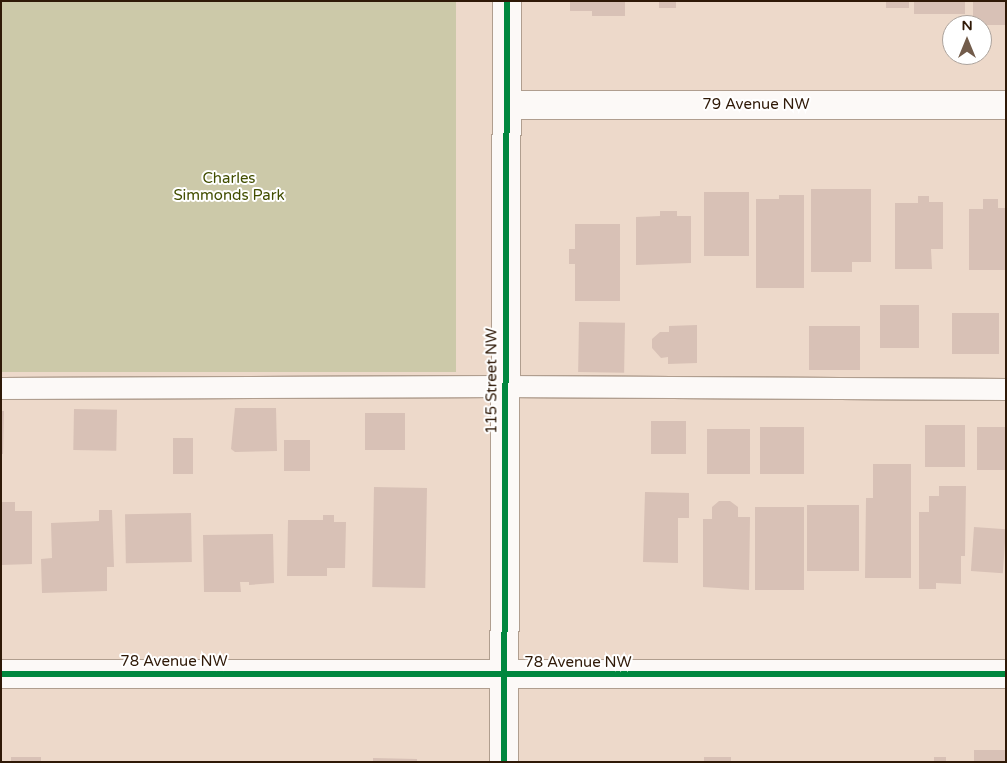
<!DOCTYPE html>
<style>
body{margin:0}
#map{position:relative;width:1007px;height:763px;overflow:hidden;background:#edd9ca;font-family:"Varela Round",sans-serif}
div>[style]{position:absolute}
.green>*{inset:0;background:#ccc9a9;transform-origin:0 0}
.building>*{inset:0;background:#d8c1b6;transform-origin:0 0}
.roads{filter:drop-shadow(1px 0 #b09e8f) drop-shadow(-1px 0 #b09e8f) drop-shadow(0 1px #b09e8f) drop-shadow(0 -1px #b09e8f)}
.service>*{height:21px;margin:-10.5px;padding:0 10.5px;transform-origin:10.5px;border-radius:10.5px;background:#fcf9f7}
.minor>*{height:28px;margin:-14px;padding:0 14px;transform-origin:14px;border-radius:14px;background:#fcf9f7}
.cycleway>*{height:6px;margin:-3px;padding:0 3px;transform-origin:3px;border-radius:3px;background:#00873e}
span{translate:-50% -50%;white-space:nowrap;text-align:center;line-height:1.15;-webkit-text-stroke:4px #fff;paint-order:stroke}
.street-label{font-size:15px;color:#2f1907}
.park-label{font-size:15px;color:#424e00}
.frame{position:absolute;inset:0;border:2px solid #2f1907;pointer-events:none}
.north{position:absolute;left:942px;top:15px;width:50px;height:50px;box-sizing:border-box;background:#fff;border:1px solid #aca39c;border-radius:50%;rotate:0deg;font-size:14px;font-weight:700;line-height:20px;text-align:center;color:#2f1907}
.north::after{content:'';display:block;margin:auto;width:18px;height:22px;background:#725c4b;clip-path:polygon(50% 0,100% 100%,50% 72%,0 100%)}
</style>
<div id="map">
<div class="green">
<i style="left:1px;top:1px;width:455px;height:371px"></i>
</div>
<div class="building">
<i style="clip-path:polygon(570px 1px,625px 1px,625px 16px,592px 16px,592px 11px,570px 11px)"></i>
<i style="left:659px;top:1px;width:17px;height:7px"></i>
<i style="left:886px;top:1px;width:23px;height:7px"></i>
<i style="left:914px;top:1px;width:51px;height:13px"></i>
<i style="left:973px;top:1px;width:33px;height:24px"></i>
<i style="clip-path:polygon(811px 189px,871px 189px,871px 262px,852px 262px,852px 272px,811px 272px)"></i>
<i style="left:704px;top:192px;width:45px;height:64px"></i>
<i style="clip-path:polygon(779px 195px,804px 195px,804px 288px,756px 288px,756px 199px,779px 199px)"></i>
<i style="clip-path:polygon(918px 196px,929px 196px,929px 202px,943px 202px,943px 249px,931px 249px,932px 269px,895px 269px,895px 203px,918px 203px)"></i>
<i style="clip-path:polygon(983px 199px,998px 199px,998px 208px,1006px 208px,1006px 270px,969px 270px,969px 209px,983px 209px)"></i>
<i style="clip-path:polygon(660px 211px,677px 211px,677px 216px,691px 216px,691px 263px,636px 265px,636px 217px,660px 216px)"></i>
<i style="clip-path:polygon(575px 224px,620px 224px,620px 301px,575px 301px,575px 264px,569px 264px,569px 249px,575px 249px)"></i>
<i style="left:919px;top:305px;width:43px;height:39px;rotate:90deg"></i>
<i style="left:952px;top:313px;width:47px;height:41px"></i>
<i style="left:579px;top:322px;width:46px;height:50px;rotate:1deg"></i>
<i style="clip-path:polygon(697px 325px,697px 363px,668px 364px,668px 357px,661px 358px,652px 348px,652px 339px,660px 332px,669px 332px,669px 326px)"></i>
<i style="left:809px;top:326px;width:51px;height:44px"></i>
<i style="clip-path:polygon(235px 408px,276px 408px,277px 451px,235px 452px,231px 449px)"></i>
<i style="left:74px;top:409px;width:43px;height:41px;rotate:1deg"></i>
<i style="clip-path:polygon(1px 411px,4px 411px,3px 454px,1px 454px)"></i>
<i style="left:365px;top:413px;width:40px;height:37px"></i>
<i style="left:651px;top:421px;width:35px;height:33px"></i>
<i style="left:925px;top:425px;width:40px;height:42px"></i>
<i style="left:760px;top:427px;width:44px;height:47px"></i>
<i style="left:977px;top:427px;width:29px;height:43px"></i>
<i style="left:750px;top:429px;width:45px;height:43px;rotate:90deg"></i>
<i style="left:173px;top:438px;width:20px;height:36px"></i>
<i style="left:284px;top:440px;width:26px;height:31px"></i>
<i style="clip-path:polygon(873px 464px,911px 464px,911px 578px,865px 578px,866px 498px,873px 498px)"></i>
<i style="clip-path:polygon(939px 486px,966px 486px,965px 556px,961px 556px,961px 584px,936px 583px,936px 589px,919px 589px,919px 512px,929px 512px,929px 496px,939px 496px)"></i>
<i style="left:374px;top:487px;width:53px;height:100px;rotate:1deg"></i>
<i style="clip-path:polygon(645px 492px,689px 493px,689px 518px,678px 518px,678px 563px,643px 562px)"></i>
<i style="clip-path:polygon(719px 501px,730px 501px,738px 507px,738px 517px,750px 517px,749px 590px,703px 587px,703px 519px,712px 519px,712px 507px)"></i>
<i style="clip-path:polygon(1px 502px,15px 502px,15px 511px,32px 511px,32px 564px,1px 565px)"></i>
<i style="left:807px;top:505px;width:52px;height:66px"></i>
<i style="left:755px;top:507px;width:49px;height:83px"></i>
<i style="clip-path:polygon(99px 510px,112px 510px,114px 567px,107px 567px,107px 591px,42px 593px,41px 559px,52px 558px,51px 523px,99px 521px)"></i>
<i style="left:191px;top:513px;width:49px;height:66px;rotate:89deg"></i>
<i style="clip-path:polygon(323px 515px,334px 515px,334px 522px,346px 522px,345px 568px,327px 568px,327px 576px,287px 576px,288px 520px,323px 520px)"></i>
<i style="left:974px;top:527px;width:32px;height:44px;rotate:4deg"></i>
<i style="clip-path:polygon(273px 534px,274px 583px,249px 585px,249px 582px,240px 582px,241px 592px,204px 592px,203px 535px)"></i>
<i style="left:974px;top:750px;width:32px;height:12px"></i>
<i style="left:11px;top:757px;width:30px;height:5px"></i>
<i style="left:704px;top:757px;width:27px;height:5px"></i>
<i style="left:934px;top:757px;width:12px;height:5px"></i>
<i style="clip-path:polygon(373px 758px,417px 759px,417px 762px,373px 762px)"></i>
</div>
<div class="roads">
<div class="service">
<i style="left:1px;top:388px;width:503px;rotate:-0.23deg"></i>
<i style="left:504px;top:386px;width:502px;rotate:0.34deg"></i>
</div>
<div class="minor">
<i style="left:507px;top:105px;width:499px"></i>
<i style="left:1px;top:674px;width:1005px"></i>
<i style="left:504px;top:762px;width:761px;rotate:-89.77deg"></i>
</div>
</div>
<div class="cycleway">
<i style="left:1px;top:674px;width:1005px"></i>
<i style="left:504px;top:762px;width:761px;rotate:-89.77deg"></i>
</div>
<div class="street-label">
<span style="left:756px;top:105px">79 Avenue NW</span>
<span style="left:492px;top:381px;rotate:-90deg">115 Street NW</span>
<span style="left:174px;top:662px">78 Avenue NW</span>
<span style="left:578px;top:663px">78 Avenue NW</span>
</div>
<div class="park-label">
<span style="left:229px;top:187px">Charles<br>Simmonds Park</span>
</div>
<div class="frame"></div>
<div class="north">N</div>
</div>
